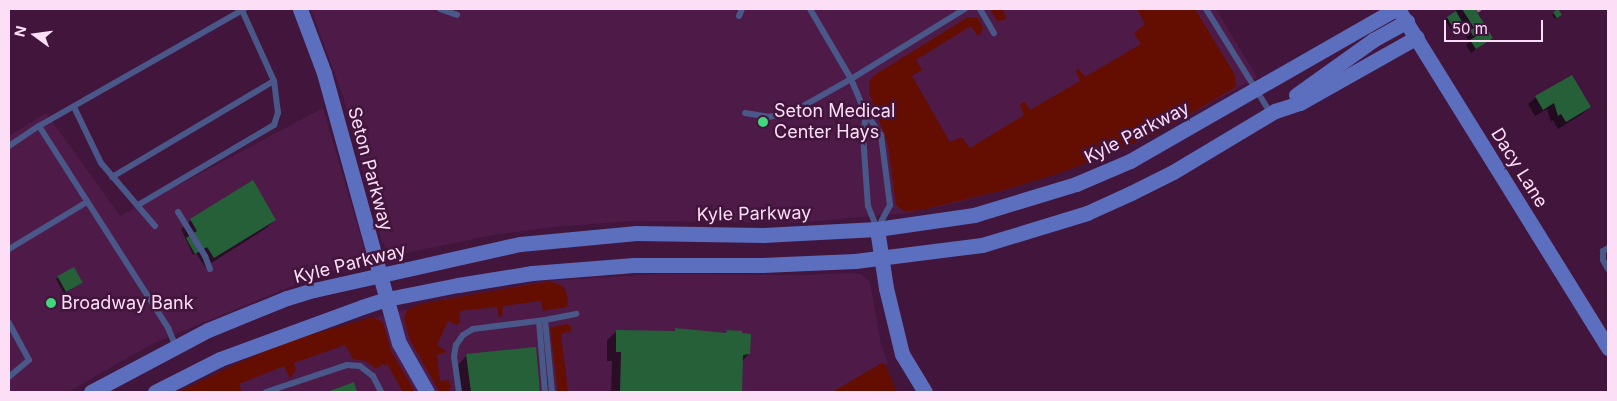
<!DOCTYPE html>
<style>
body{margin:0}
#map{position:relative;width:1617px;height:401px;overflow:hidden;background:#41153c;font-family:Inter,sans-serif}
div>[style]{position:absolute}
.built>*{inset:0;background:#4e1b48}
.green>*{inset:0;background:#640e01}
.shadow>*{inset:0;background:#0007}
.building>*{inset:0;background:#256039;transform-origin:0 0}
.path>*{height:2.5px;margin-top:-1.25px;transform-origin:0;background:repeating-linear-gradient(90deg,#906a8b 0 4px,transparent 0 6.5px)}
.lane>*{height:6px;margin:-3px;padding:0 3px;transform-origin:3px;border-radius:3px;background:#4a5789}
.secondary>*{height:15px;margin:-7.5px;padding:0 7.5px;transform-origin:7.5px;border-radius:7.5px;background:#5c6ebe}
.dots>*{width:14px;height:14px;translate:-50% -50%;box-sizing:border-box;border:2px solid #41153c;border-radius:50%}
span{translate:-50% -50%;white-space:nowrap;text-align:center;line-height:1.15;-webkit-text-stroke:5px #41153c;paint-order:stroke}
.poi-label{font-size:18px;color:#fcdff7}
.left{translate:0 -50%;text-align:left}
.street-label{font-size:18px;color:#fcdff7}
.frame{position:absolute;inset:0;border:10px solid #fcdff7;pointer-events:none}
.north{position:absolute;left:10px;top:10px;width:50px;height:50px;-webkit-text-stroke:4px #41153c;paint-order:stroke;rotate:284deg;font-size:14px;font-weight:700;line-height:20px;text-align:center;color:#fcdff7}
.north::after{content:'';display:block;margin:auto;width:18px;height:22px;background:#fcdff7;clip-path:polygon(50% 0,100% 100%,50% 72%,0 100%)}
.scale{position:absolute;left:1444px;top:20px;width:99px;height:22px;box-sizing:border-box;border:2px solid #fcdff7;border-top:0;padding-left:6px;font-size:15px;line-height:18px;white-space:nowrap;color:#fcdff7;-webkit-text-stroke:4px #41153c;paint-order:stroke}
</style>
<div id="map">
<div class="built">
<i style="clip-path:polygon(311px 9px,1216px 9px,1257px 77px,1157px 133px,1109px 156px,1008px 189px,947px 205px,907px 213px,795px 223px,632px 221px,553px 227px,494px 235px,395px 255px,389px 252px,382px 241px,343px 96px)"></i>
<i style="clip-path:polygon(323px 108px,364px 248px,361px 265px,324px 273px,188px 329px,150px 345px,68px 392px,9px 392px,9px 136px,46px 113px,120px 216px)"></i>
<i style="clip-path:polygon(853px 273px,861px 274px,870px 282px,881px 344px,888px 364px,845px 392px,178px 392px,240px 362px,292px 340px,441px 300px,547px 281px,659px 274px,799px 275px)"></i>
</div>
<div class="green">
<i style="clip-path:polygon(990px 9px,1002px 9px,1006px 16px,1005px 20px,997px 21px)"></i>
<i style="clip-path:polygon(1137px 9px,1195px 9px,1235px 75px,1236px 87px,1157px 133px,1109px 155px,1060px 173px,1008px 189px,926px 209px,905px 212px,896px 205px,888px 145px,869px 93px,869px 82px,873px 76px,968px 17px,978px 18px,983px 28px,981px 34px,977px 35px,971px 26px,916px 60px,922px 70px,912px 76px,950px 142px,962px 137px,970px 148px,1024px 115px,1020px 106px,1022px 102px,1025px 102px,1030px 110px,1080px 81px,1076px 72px,1078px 68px,1085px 77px,1141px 44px,1134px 33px,1145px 24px)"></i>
<i style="clip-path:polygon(550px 281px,564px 287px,568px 298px,567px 307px,543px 311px,541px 301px,503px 306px,502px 317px,499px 317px,497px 307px,460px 311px,460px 322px,458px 325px,448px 321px,437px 345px,447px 352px,437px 355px,440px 381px,448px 380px,451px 386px,449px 392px,439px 391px,410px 340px,404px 319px,407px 310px,420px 304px)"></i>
<i style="clip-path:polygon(373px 317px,383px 323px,391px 351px,415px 392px,403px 392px,387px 364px,385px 366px,383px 364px,376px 369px,366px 361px,353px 359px,345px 345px,294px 363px,296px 370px,290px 378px,284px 366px,239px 384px,242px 392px,178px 392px,240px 362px,292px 340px)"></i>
<i style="clip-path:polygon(566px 324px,571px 326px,571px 331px,561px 334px,568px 392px,558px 392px,550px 328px)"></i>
<i style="clip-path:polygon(882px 363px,885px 364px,897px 392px,832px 392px)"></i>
</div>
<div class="shadow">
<i style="clip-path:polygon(1455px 9px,1472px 9px,1491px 37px,1471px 53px,1466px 45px,1472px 39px,1468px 40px,1466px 36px,1469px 32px,1462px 21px,1451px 29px,1445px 20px,1457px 12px)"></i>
<i style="clip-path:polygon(1554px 13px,1559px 16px,1555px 19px,1552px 15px)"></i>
<i style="clip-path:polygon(1572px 76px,1589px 107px,1582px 114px,1558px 129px,1553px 120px,1551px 122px,1547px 109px,1535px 116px,1528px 104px,1536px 97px)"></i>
<i style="clip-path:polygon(191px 220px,275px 220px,265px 229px,205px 267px,196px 253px,193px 255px,181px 229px)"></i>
<i style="clip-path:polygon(58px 277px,82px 283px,64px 294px,56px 279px)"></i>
<i style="clip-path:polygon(675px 330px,725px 334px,727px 332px,749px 354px,742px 361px,741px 392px,611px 392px,612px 361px,607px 361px,607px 340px,617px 331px,673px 332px)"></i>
<i style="clip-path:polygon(467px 355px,539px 392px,461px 392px,458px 365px)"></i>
</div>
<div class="building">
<i style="clip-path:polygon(1462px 9px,1475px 9px,1493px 38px,1476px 49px,1470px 40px,1478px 35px,1473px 36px,1470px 30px,1474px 28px)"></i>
<i style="left:1558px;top:9px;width:7px;height:6px;rotate:56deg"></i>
<i style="clip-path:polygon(1456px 11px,1462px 22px,1453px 28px,1447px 17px)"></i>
<i style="clip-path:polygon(1572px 75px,1591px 107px,1566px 122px,1561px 114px,1558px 116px,1554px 103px,1543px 110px,1535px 96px)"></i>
<i style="clip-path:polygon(253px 180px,276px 220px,214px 258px,207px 247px,195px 254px,186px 238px,197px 231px,190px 219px)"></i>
<i style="left:74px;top:267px;width:18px;height:19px;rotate:61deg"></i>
<i style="clip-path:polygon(675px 328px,726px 333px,727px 330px,742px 331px,742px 333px,751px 334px,750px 354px,743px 355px,742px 392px,620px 392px,621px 352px,616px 352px,616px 330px,675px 331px)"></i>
<i style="clip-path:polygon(536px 347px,540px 392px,471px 392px,466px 354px)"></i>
<i style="clip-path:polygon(354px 382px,357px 392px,327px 392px)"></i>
</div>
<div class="path">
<i style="left:1477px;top:11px;width:4px;rotate:-34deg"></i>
</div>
<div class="lane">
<i style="left:440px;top:9px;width:18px;rotate:19deg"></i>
<i style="left:810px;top:9px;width:81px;rotate:59.6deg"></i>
<i style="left:851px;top:79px;width:38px;rotate:67deg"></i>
<i style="left:866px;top:114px;width:26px;rotate:54deg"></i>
<i style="left:881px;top:135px;width:71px;rotate:82.7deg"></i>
<i style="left:890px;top:205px;width:26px;rotate:118deg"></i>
<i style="left:980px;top:9px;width:28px;rotate:60deg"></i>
<i style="left:1206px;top:9px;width:123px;rotate:58.2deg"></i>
<i style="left:739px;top:16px;width:8px;rotate:-67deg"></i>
<i style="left:74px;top:107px;width:62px;rotate:64.3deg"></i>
<i style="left:101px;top:163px;width:83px;rotate:49.4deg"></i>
<i style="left:745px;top:113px;width:24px;rotate:9deg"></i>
<i style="left:769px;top:117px;width:28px;rotate:-15deg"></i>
<i style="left:796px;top:110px;width:63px;rotate:-29.4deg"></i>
<i style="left:851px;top:79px;width:134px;rotate:-31.6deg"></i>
<i style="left:866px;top:114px;width:21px;rotate:98deg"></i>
<i style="left:863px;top:135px;width:71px;rotate:86deg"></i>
<i style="left:868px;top:206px;width:24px;rotate:68deg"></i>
<i style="left:39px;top:126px;width:236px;rotate:-29.7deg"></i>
<i style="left:9px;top:146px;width:36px;rotate:-34deg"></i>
<i style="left:39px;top:126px;width:240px;rotate:57.4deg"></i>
<i style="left:168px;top:328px;width:21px;rotate:67deg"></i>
<i style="left:112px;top:177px;width:188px;rotate:-30.7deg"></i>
<i style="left:274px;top:81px;width:78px;rotate:-114.3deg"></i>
<i style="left:138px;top:205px;width:158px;rotate:-30.5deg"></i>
<i style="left:274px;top:125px;width:13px;rotate:-72deg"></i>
<i style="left:278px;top:113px;width:32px;rotate:-97deg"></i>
<i style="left:178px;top:212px;width:52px;rotate:58.5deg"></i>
<i style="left:205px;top:256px;width:14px;rotate:69deg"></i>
<i style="left:1608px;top:248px;width:6px;rotate:149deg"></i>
<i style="left:1603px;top:251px;width:9px;rotate:90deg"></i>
<i style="left:1603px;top:260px;width:10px;rotate:61deg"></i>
<i style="left:9px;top:249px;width:91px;rotate:-31.1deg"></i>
<i style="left:545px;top:320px;width:32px;rotate:-11deg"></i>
<i style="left:539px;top:321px;width:71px;rotate:85.2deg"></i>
<i style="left:9px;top:323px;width:42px;rotate:61.6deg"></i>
<i style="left:29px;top:360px;width:26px;rotate:140deg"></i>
<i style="left:266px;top:392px;width:85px;rotate:-18.4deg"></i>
<i style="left:347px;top:365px;width:13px;rotate:4deg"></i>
<i style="left:360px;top:366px;width:16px;rotate:38deg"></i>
<i style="left:373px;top:376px;width:18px;rotate:63deg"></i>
<i style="left:459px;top:392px;width:35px;rotate:-98deg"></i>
<i style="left:454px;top:357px;width:12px;rotate:-81deg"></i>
<i style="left:456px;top:345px;width:12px;rotate:-55deg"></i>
<i style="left:463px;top:335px;width:12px;rotate:-31deg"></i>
<i style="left:473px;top:329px;width:73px;rotate:-7.1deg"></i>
<i style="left:545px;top:320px;width:72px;rotate:84.4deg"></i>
</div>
<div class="secondary">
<i style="left:300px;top:9px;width:68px;rotate:69.4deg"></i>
<i style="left:324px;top:73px;width:280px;rotate:74.5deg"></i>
<i style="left:399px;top:343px;width:56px;rotate:60.3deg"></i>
<i style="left:1398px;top:9px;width:399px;rotate:58.2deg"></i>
<i style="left:1296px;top:95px;width:95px;rotate:-35.5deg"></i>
<i style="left:1373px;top:40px;width:39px;rotate:-29deg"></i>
<i style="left:877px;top:229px;width:60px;rotate:81.3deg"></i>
<i style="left:886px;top:288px;width:68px;rotate:76.4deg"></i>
<i style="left:902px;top:354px;width:44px;rotate:58.8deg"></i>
<i style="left:91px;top:392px;width:132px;rotate:-27.9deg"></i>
<i style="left:208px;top:330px;width:85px;rotate:-22.1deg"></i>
<i style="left:287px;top:298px;width:28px;rotate:-17deg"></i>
<i style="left:314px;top:290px;width:211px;rotate:-12.6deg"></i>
<i style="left:520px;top:244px;width:117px;rotate:-5.4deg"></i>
<i style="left:636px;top:233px;width:127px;rotate:0.9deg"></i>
<i style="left:763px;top:235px;width:114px;rotate:-3deg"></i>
<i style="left:877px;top:229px;width:98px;rotate:-8.2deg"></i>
<i style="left:974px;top:215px;width:107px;rotate:-16.9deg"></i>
<i style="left:1076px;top:184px;width:59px;rotate:-23.1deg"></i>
<i style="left:1130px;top:161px;width:305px;rotate:-29.8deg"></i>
<i style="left:155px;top:392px;width:73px;rotate:-26.9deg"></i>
<i style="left:220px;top:359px;width:151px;rotate:-20.1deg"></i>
<i style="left:362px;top:307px;width:26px;rotate:-18deg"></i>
<i style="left:387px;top:299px;width:72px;rotate:-11.2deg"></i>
<i style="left:458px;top:285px;width:75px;rotate:-9.2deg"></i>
<i style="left:532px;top:273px;width:102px;rotate:-4.5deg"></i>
<i style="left:634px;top:265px;width:128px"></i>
<i style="left:762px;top:265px;width:93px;rotate:-2.5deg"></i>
<i style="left:855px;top:261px;width:128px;rotate:-7.2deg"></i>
<i style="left:982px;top:245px;width:110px;rotate:-16.9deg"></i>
<i style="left:1087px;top:213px;width:48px;rotate:-24.4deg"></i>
<i style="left:1131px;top:193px;width:47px;rotate:-26.6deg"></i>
<i style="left:1173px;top:172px;width:119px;rotate:-30.9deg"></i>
<i style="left:1275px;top:111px;width:26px;rotate:-18deg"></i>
<i style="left:1300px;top:103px;width:134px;rotate:-29.4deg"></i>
</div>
<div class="dots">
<i style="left:763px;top:122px;background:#41d77c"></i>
<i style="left:51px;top:303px;background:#41d77c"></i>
</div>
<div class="poi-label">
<span class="left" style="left:774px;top:122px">Seton Medical<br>Center Hays</span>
<span class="left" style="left:61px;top:303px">Broadway Bank</span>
</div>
<div class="street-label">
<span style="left:1137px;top:133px;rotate:-27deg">Kyle Parkway</span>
<span style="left:1519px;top:168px;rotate:58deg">Dacy Lane</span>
<span style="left:370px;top:169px;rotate:75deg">Seton Parkway</span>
<span style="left:754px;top:214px;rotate:-1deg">Kyle Parkway</span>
<span style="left:350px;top:264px;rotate:-14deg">Kyle Parkway</span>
</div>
<div class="frame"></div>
<div class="north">N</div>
<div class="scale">50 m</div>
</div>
